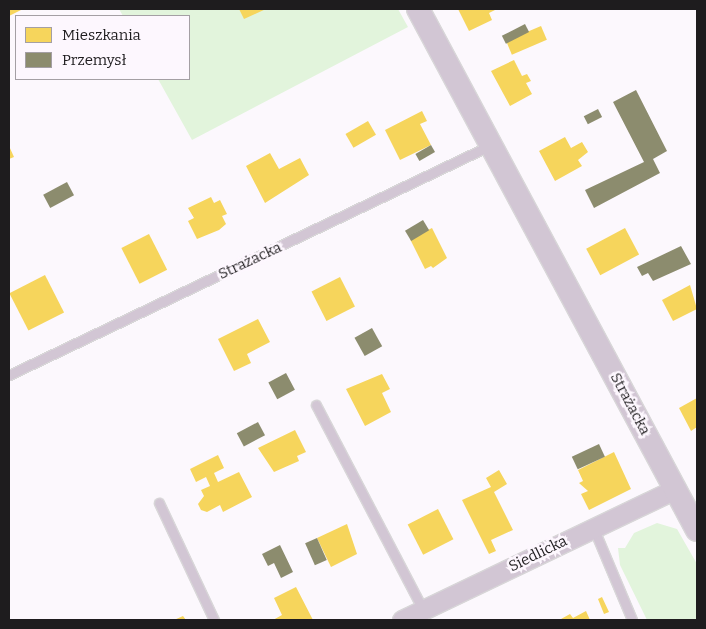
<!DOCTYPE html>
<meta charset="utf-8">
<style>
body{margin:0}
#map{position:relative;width:706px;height:629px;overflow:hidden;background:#fcf8fd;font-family:Bitter,serif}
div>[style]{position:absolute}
.green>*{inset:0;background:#e2f4dc}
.homes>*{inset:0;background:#f6d55c;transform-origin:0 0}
.industry>*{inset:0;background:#8c8c6e;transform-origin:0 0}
.roads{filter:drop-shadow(1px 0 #d8d6d8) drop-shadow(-1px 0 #d8d6d8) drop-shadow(0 1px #d8d6d8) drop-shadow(0 -1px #d8d6d8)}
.service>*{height:9px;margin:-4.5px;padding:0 4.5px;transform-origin:4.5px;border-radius:4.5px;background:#d2c6d4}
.minor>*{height:19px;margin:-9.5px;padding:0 9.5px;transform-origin:9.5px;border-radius:9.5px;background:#d2c6d4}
.tertiary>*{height:22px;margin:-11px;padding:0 11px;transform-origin:11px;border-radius:11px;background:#d2c6d4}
span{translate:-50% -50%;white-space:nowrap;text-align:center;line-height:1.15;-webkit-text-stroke:5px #fdf7fe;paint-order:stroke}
.street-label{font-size:15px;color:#1e1c1e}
.frame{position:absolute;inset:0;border:10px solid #1e1c1e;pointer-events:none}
.legend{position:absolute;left:15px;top:15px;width:175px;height:65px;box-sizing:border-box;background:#fdf7fe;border:1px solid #a49fa4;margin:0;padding:6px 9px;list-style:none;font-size:15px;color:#1e1c1e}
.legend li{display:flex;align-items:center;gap:10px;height:25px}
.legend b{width:25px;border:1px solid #a49fa4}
</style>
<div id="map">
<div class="green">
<i style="clip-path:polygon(119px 9px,398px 9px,408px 27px,192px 140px,158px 79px,189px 79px,189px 16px,123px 16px)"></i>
<i style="clip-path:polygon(657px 523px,677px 529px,697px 564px,697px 620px,647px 620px,620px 565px,618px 548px,625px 548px,634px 533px)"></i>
</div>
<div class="homes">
<i style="clip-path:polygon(9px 9px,23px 9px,9px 16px)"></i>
<i style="clip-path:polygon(239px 9px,266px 9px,244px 19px)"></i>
<i style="clip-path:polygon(458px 9px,497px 9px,489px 13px,492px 20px,469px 31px)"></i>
<i style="left:541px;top:26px;width:15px;height:38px;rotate:67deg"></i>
<i style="clip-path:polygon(514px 60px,522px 76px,527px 74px,531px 81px,526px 83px,532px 94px,510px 106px,491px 71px)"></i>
<i style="clip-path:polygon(422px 111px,427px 121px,420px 124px,431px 145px,400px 160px,385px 130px)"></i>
<i style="left:368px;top:121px;width:16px;height:26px;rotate:60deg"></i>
<i style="clip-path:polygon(565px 137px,571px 148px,582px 142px,588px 152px,578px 160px,582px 166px,555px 181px,539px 151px)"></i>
<i style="clip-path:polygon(9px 146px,14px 157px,9px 159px)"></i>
<i style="clip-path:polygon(270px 153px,279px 169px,300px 158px,309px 175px,265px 203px,246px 166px)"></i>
<i style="clip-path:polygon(211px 197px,214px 203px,220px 200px,227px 214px,222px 216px,226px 224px,219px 230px,197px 239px,188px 221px,194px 218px,188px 208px)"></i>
<i style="clip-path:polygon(432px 228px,447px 258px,433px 268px,431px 266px,425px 269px,410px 239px)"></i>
<i style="left:625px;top:228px;width:30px;height:44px;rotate:62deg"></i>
<i style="left:149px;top:234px;width:40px;height:31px;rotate:63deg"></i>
<i style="left:45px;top:275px;width:42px;height:40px;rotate:63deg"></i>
<i style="left:340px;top:277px;width:33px;height:32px;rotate:63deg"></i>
<i style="clip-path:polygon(690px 285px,697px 309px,673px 321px,662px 300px)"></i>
<i style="clip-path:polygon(258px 319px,270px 342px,247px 354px,251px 363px,234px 371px,218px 339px)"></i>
<i style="clip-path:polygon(382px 374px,390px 389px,382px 393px,391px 412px,365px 426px,346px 389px)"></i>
<i style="clip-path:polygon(697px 398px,697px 427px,691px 431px,679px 408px)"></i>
<i style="clip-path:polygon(295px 430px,306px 452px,297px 456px,299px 461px,274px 472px,258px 448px)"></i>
<i style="clip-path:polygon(614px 452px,631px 489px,589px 510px,581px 494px,588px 491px,579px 483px,583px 481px,578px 470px)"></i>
<i style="clip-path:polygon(218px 455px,224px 468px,214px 473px,218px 482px,239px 472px,252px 497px,223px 512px,220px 505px,207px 512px,201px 510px,198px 504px,204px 496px,201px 490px,210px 486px,206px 477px,196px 482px,190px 469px)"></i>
<i style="clip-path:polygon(499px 470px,507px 484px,494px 492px,513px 530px,491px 540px,496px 551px,489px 554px,462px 500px,491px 487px,486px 478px)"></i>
<i style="left:438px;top:509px;width:34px;height:34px;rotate:63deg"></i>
<i style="clip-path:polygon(347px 524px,357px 554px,331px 567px,317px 538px)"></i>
<i style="clip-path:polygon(296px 587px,313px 620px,273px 620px,282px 615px,274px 598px)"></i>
<i style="clip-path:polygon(602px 597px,609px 612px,604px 614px,598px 599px)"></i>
<i style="clip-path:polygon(586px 611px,590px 620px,561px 619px,570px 614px,573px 618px)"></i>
<i style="clip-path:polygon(183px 616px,186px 620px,174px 620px)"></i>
</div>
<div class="industry">
<i style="left:525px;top:24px;width:9px;height:26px;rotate:63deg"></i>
<i style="clip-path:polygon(636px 90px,667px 151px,653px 159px,660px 173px,594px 208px,585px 190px,644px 162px,613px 102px)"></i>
<i style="left:598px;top:109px;width:9px;height:16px;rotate:63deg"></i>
<i style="left:431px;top:145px;width:8px;height:18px;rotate:60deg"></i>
<i style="left:67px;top:182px;width:15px;height:27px;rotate:62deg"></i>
<i style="left:423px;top:220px;width:12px;height:21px;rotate:59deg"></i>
<i style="clip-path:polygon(681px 246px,691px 264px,653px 281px,648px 273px,642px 276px,637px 267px)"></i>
<i style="left:372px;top:328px;width:21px;height:20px;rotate:61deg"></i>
<i style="left:286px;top:373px;width:19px;height:20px;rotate:62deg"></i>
<i style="left:258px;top:422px;width:15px;height:24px;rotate:62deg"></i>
<i style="left:599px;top:444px;width:14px;height:30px;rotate:65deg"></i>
<i style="left:317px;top:538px;width:24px;height:13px;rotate:66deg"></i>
<i style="clip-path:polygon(280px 545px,293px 572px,281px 578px,274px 563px,268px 566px,262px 554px)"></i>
</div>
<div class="roads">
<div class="service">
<i style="left:9px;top:375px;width:534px;rotate:-25.51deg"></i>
<i style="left:316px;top:405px;width:231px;rotate:62.4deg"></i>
<i style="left:159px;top:503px;width:129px;rotate:64.8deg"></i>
<i style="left:593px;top:527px;width:101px;rotate:67.2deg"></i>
</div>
<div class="minor">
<i style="left:402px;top:620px;width:303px;rotate:-25.6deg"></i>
</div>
<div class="tertiary">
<i style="left:418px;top:9px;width:591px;rotate:61.83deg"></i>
</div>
</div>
<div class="street-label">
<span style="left:250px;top:261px;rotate:-25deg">Strażacka</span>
<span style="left:630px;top:404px;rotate:62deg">Strażacka</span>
<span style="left:538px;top:554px;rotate:-26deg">Siedlicka</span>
</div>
<div class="frame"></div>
<ul class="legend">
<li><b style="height:14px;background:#f6d55c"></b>Mieszkania</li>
<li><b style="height:14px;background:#8c8c6e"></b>Przemysł</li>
</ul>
</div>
